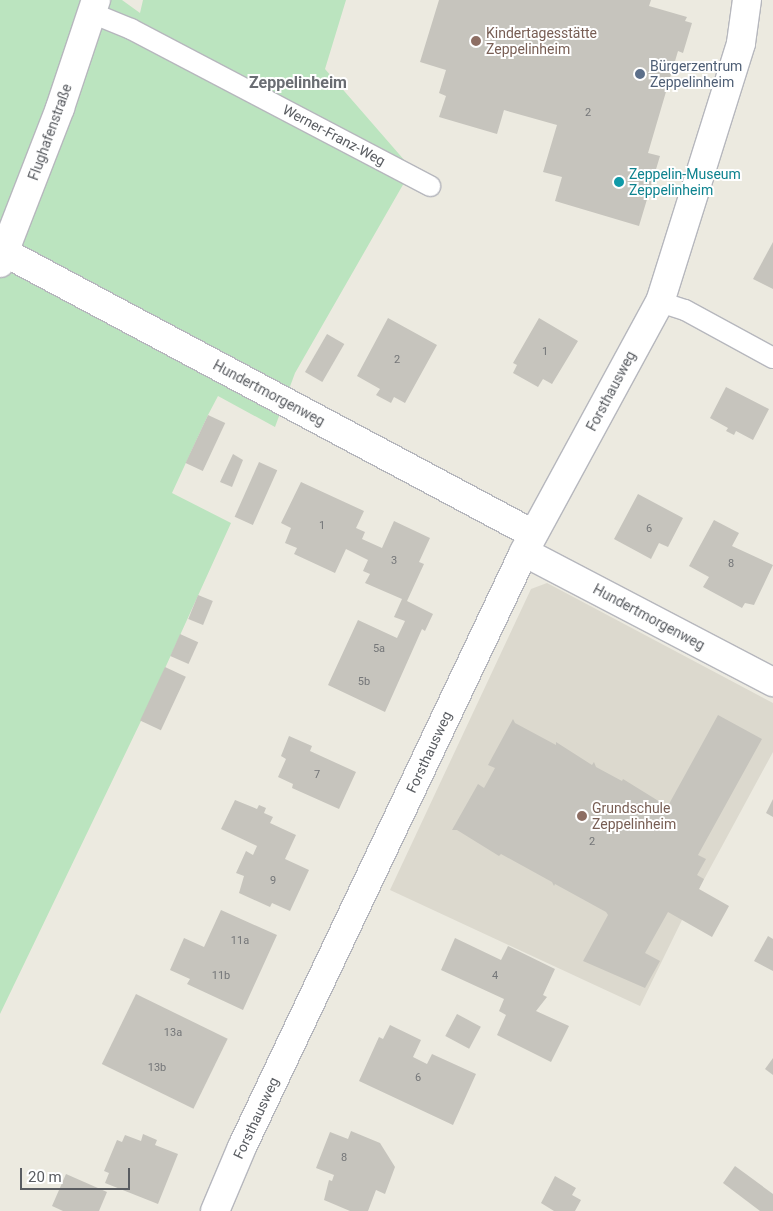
<!DOCTYPE html>
<meta charset="utf-8">
<style>
body{margin:0}
#map{position:relative;width:773px;height:1211px;overflow:hidden;background:#eceae0;font-family:Roboto,sans-serif}
div>[style]{position:absolute}
.education>*{inset:0;background:#dcd9ce}
.green>*{inset:0;background:#bbe4bf}
.building>*{inset:0;background:#c6c4bd;transform-origin:0 0}
.roads{filter:drop-shadow(1px 0 #b6b7bd) drop-shadow(-1px 0 #b6b7bd) drop-shadow(0 1px #b6b7bd) drop-shadow(0 -1px #b6b7bd)}
.lane>*{height:20px;margin:-10px;padding:0 10px;transform-origin:10px;border-radius:10px;background:#fff}
.street>*{height:28px;margin:-14px;padding:0 14px;transform-origin:14px;border-radius:14px;background:#fff}
.secondary>*{height:28px;margin:-14px;padding:0 14px;transform-origin:14px;border-radius:14px;background:#fff}
.dots>*{width:14px;height:14px;translate:-50% -50%;box-sizing:border-box;border:2px solid #fff;border-radius:50%}
span{translate:-50% -50%;white-space:nowrap;text-align:center;line-height:1.15;-webkit-text-stroke:4px #fff;paint-order:stroke}
.number-label{font-size:11px;color:#747678}
.number-label span{-webkit-text-stroke-width:0}
.education-label{font-size:14px;color:#785e54}
.left{translate:0 -50%;text-align:left}
.service-label{font-size:14px;color:#4e5e75}
.street-label{font-size:14px;color:#595c61}
.culture-label{font-size:14px;color:#0d838f}
.quarter-label{font-size:16px;color:#6a6d73;font-weight:700}
.scale{position:absolute;left:20px;top:1168px;width:110px;height:22px;box-sizing:border-box;border:2px solid #595c61;border-top:0;padding-left:6px;font-size:15px;line-height:18px;white-space:nowrap;color:#595c61;-webkit-text-stroke:4px #fff;paint-order:stroke}
</style>
<div id="map">
<div class="education">
<i style="clip-path:polygon(547px 583px,773px 703px,773px 752px,682px 920px,640px 1006px,390px 890px,531px 589px)"></i>
</div>
<div class="green">
<i style="clip-path:polygon(0 0,122px 0,140px 13px,143px 0,346px 0,325px 69px,412px 169px,295px 373px,275px 427px,218px 396px,208px 415px,172px 493px,231px 523px,141px 721px,0 1014px)"></i>
</div>
<div class="building">
<i style="clip-path:polygon(439px 0,651px 0,649px 6px,687px 17px,685px 21px,692px 23px,683px 53px,678px 51px,648px 153px,660px 156px,639px 226px,555px 201px,562px 177px,543px 172px,557px 125px,504px 110px,497px 134px,439px 117px,446px 96px,439px 93px,446px 70px,420px 62px)"></i>
<i style="clip-path:polygon(773px 242px,773px 289px,753px 279px)"></i>
<i style="clip-path:polygon(388px 318px,437px 345px,405px 403px,394px 397px,391px 403px,376px 395px,380px 389px,357px 376px)"></i>
<i style="clip-path:polygon(539px 318px,578px 341px,552px 384px,543px 379px,538px 387px,513px 373px,517px 365px,513px 363px)"></i>
<i style="left:327px;top:334px;width:20px;height:44px;rotate:30deg"></i>
<i style="clip-path:polygon(726px 387px,769px 409px,753px 440px,736px 431px,734px 435px,726px 431px,728px 428px,710px 418px)"></i>
<i style="left:208px;top:415px;width:19px;height:53px;rotate:25deg"></i>
<i style="clip-path:polygon(233px 454px,243px 460px,232px 487px,220px 482px)"></i>
<i style="left:259px;top:462px;width:20px;height:60px;rotate:24deg"></i>
<i style="clip-path:polygon(301px 482px,364px 511px,356px 528px,365px 532px,362px 539px,382px 548px,394px 521px,430px 538px,419px 562px,424px 564px,407px 601px,433px 614px,425px 631px,422px 629px,385px 712px,328px 685px,358px 620px,397px 638px,405px 621px,394px 617px,402px 599px,365px 583px,370px 574px,363px 571px,368px 560px,346px 549px,335px 573px,294px 554px,297px 548px,285px 543px,291px 528px,281px 523px)"></i>
<i style="clip-path:polygon(638px 494px,683px 518px,668px 547px,659px 543px,651px 559px,614px 539px)"></i>
<i style="clip-path:polygon(714px 520px,739px 533px,732px 546px,773px 565px,754px 605px,745px 603px,742px 608px,703px 587px,709px 577px,689px 566px)"></i>
<i style="left:198px;top:595px;width:16px;height:26px;rotate:22deg"></i>
<i style="left:180px;top:634px;width:20px;height:24px;rotate:24deg"></i>
<i style="left:165px;top:667px;width:23px;height:59px;rotate:25deg"></i>
<i style="clip-path:polygon(718px 715px,762px 739px,698px 855px,706px 859px,697px 875px,704px 879px,699px 889px,729px 906px,712px 937px,668px 912px,645px 953px,660px 961px,645px 988px,583px 961px,608px 915px,606px 912px,555px 884px,554px 886px,552px 882px,501px 854px,499px 856px,457px 830px,452px 830px,478px 784px,484px 788px,495px 768px,488px 765px,513px 719px,515px 723px,556px 745px,556px 742px,592px 765px,594px 762px,596px 767px,622px 781px,623px 779px,665px 805px,669px 804px)"></i>
<i style="clip-path:polygon(289px 736px,312px 746px,310px 751px,356px 772px,339px 809px,292px 788px,293px 784px,278px 777px,286px 759px,281px 756px)"></i>
<i style="clip-path:polygon(773px 799px,773px 817px,766px 813px)"></i>
<i style="clip-path:polygon(235px 800px,257px 809px,259px 805px,266px 808px,264px 813px,273px 817px,270px 823px,296px 835px,285px 859px,309px 870px,290px 911px,272px 903px,270px 907px,239px 893px,244px 876px,236px 873px,246px 851px,253px 855px,257px 846px,221px 829px)"></i>
<i style="clip-path:polygon(221px 910px,277px 935px,243px 1010px,187px 984px,190px 979px,170px 970px,184px 938px,204px 947px)"></i>
<i style="clip-path:polygon(768px 936px,773px 939px,773px 971px,754px 961px)"></i>
<i style="clip-path:polygon(455px 938px,501px 960px,508px 946px,555px 969px,543px 995px,547px 997px,536px 1011px,569px 1026px,551px 1062px,497px 1035px,506px 1015px,499px 1011px,504px 999px,441px 970px)"></i>
<i style="left:136px;top:994px;width:102px;height:78px;rotate:26deg"></i>
<i style="left:457px;top:1014px;width:27px;height:25px;rotate:28deg"></i>
<i style="clip-path:polygon(390px 1025px,421px 1040px,413px 1057px,427px 1064px,432px 1054px,476px 1074px,453px 1125px,359px 1081px,379px 1037px,383px 1039px)"></i>
<i style="clip-path:polygon(773px 1058px,773px 1075px,765px 1069px)"></i>
<i style="clip-path:polygon(351px 1131px,380px 1143px,395px 1167px,385px 1194px,376px 1190px,368px 1211px,350px 1211px,324px 1200px,329px 1180px,332px 1181px,334px 1175px,316px 1168px,330px 1132px,348px 1139px)"></i>
<i style="clip-path:polygon(143px 1134px,157px 1140px,155px 1145px,178px 1154px,158px 1204px,105px 1183px,109px 1173px,104px 1171px,117px 1140px,122px 1142px,125px 1135px,141px 1141px)"></i>
<i style="clip-path:polygon(735px 1166px,773px 1194px,773px 1211px,760px 1211px,723px 1183px)"></i>
<i style="clip-path:polygon(66px 1174px,107px 1192px,99px 1211px,63px 1211px,52px 1206px)"></i>
<i style="clip-path:polygon(555px 1176px,576px 1188px,572px 1195px,581px 1200px,575px 1211px,554px 1211px,541px 1203px)"></i>
</div>
<div class="roads">
<div class="lane">
<i style="left:92px;top:13px;width:42px;rotate:22.3deg"></i>
<i style="left:131px;top:29px;width:338px;rotate:27.7deg"></i>
<i style="left:660px;top:302px;width:26px;rotate:18deg"></i>
<i style="left:685px;top:310px;width:100px;rotate:28.6deg"></i>
</div>
<div class="street">
<i style="left:4px;top:252px;width:599px;rotate:28.06deg"></i>
<i style="left:524px;top:552px;width:281px;rotate:27.6deg"></i>
<i style="left:215px;top:1211px;width:69px;rotate:-67.1deg"></i>
<i style="left:242px;top:1147px;width:658px;rotate:-64.64deg"></i>
<i style="left:524px;top:552px;width:285px;rotate:-61.5deg"></i>
<i style="left:660px;top:302px;width:271px;rotate:-72.6deg"></i>
<i style="left:741px;top:43px;width:43px;rotate:-82.1deg"></i>
</div>
<div class="secondary">
<i style="left:0;top:263px;width:166px;rotate:-68.8deg"></i>
<i style="left:60px;top:108px;width:114px;rotate:-71.6deg"></i>
</div>
</div>
<div class="dots">
<i style="left:476px;top:41px;background:#8d6e63"></i>
<i style="left:640px;top:74px;background:#5c6f8a"></i>
<i style="left:619px;top:182px;background:#0f9aa8"></i>
<i style="left:582px;top:816px;background:#8d6e63"></i>
</div>
<div class="number-label">
<span style="left:588px;top:113px">2</span>
<span style="left:545px;top:352px">1</span>
<span style="left:397px;top:360px">2</span>
<span style="left:322px;top:526px">1</span>
<span style="left:649px;top:529px">6</span>
<span style="left:394px;top:561px">3</span>
<span style="left:731px;top:564px">8</span>
<span style="left:379px;top:649px">5a</span>
<span style="left:364px;top:682px">5b</span>
<span style="left:317px;top:775px">7</span>
<span style="left:592px;top:842px">2</span>
<span style="left:273px;top:881px">9</span>
<span style="left:240px;top:941px">11a</span>
<span style="left:221px;top:976px">11b</span>
<span style="left:495px;top:976px">4</span>
<span style="left:173px;top:1033px">13a</span>
<span style="left:157px;top:1068px">13b</span>
<span style="left:418px;top:1078px">6</span>
<span style="left:344px;top:1158px">8</span>
</div>
<div class="education-label">
<span class="left" style="left:486px;top:41px">Kindertagesstätte<br>Zeppelinheim</span>
<span class="left" style="left:592px;top:816px">Grundschule<br>Zeppelinheim</span>
</div>
<div class="service-label">
<span class="left" style="left:650px;top:74px">Bürgerzentrum<br>Zeppelinheim</span>
</div>
<div class="street-label">
<span style="left:50px;top:132px;rotate:-70deg">Flughafenstraße</span>
<span style="left:334px;top:135px;rotate:28deg">Werner-Franz-Weg</span>
<span style="left:611px;top:391px;rotate:-62deg">Forsthausweg</span>
<span style="left:269px;top:393px;rotate:28deg">Hundertmorgenweg</span>
<span style="left:649px;top:617px;rotate:28deg">Hundertmorgenweg</span>
<span style="left:429px;top:752px;rotate:-65deg">Forsthausweg</span>
<span style="left:256px;top:1118px;rotate:-65deg">Forsthausweg</span>
</div>
<div class="culture-label">
<span class="left" style="left:629px;top:182px">Zeppelin-Museum<br>Zeppelinheim</span>
</div>
<div class="quarter-label">
<span style="left:298px;top:83px">Zeppelinheim</span>
</div>
<div class="scale">20 m</div>
</div>
